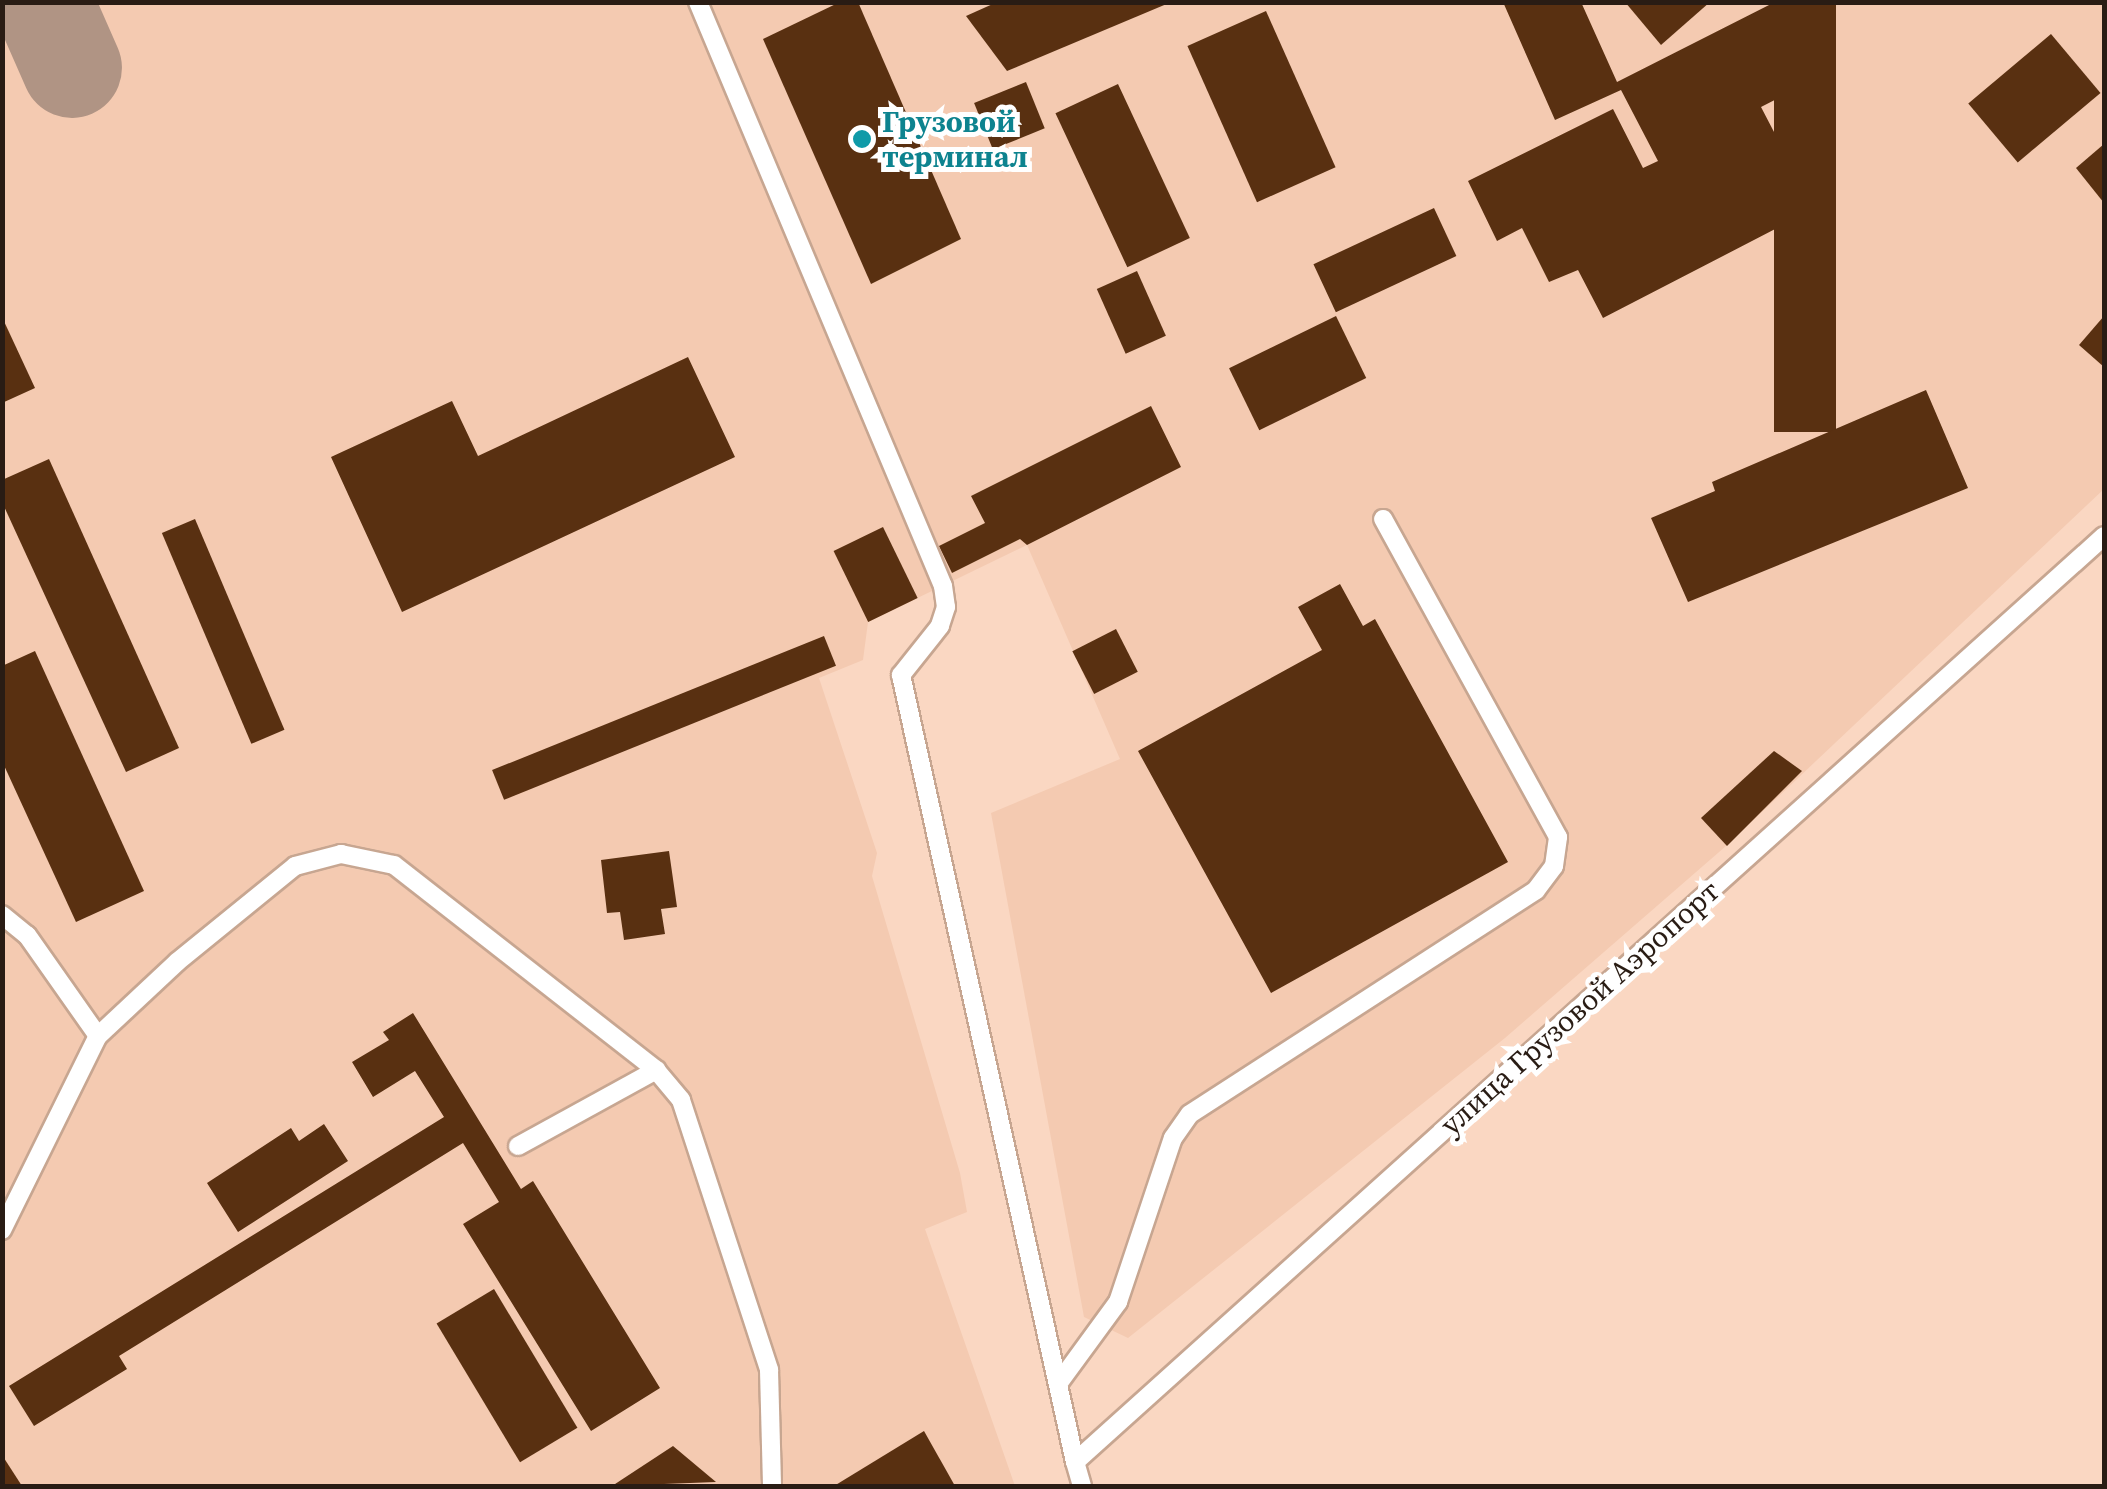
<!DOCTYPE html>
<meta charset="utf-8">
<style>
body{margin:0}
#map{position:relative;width:2107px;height:1489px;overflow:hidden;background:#fad7c2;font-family:"Source Serif 4",serif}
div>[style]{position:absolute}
.built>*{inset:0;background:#f4cab1}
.taxiway>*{height:100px;margin:-50px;padding:0 50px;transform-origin:50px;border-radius:50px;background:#b09484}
.building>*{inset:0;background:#593011;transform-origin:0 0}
.roads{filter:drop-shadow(2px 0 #c7a691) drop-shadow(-2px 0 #c7a691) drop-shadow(0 2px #c7a691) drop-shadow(0 -2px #c7a691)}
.lane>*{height:18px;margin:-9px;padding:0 9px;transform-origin:9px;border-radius:9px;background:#fff}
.dots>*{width:28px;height:28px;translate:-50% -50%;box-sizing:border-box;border:5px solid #fff;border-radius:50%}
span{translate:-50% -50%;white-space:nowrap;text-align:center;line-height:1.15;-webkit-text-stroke:10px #fff;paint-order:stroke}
.culture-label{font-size:30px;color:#0d838f;font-weight:700}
.left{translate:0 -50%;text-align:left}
.street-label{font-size:30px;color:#291c14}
.frame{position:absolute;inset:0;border:5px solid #291c14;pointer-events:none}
</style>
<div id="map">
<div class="built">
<i style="clip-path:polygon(3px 3px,2104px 3px,2104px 489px,1726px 846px,1505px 1038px,1128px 1338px,1084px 1317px,991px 813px,1120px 759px,1027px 545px,868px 622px,863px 660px,819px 678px,877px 853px,872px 876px,960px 1173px,967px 1212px,925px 1229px,1015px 1486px,3px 1486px)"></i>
</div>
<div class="taxiway">
<i style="left:43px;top:2px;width:72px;rotate:66.3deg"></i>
</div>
<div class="building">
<i style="clip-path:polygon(840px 2px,858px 2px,961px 239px,871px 284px,763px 39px)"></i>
<i style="clip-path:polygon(1503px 2px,1581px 2px,1617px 82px,1773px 3px,1814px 80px,1761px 107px,1814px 209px,1603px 318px,1578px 270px,1549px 282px,1522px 228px,1497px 241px,1468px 181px,1613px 109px,1643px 168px,1658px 161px,1621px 90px,1555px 120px)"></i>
<i style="clip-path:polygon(1625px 2px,1710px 2px,1661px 45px)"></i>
<i style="left:1774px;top:2px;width:62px;height:430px"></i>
<i style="clip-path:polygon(995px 3px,1169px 3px,1007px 71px,966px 16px)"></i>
<i style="left:1266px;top:11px;width:171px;height:86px;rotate:66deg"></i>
<i style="left:2051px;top:34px;width:77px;height:108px;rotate:50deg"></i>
<i style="left:1026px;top:82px;width:50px;height:56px;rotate:68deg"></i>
<i style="left:1118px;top:84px;width:170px;height:69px;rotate:65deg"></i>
<i style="clip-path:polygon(2104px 144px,2104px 203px,2076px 168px)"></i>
<i style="left:1434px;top:208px;width:53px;height:133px;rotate:65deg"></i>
<i style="left:1137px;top:271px;width:71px;height:44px;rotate:66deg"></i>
<i style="left:1336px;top:316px;width:69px;height:119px;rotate:64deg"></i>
<i style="clip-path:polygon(2104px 316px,2104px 367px,2079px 345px)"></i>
<i style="clip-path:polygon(2px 317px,35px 388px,2px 403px)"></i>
<i style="clip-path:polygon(688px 357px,735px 457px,402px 612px,331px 457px,452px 401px,478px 456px)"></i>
<i style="clip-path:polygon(1926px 390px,1968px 488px,1688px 602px,1651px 518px,1715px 491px,1712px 482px)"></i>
<i style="clip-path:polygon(1151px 406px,1181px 467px,1027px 545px,1020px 539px,952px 573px,939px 546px,985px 523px,971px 496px)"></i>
<i style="clip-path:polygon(49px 459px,179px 748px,126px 772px,2px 502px,2px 480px)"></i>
<i style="left:195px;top:519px;width:229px;height:36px;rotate:67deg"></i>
<i style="left:883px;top:527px;width:79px;height:55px;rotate:64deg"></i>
<i style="clip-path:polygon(1340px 584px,1363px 626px,1375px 619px,1508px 862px,1271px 993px,1138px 751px,1322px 650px,1298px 607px)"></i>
<i style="left:1116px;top:629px;width:48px;height:49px;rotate:63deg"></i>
<i style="left:824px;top:636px;width:32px;height:358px;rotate:68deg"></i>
<i style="clip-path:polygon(35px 651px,144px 891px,76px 922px,2px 761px,2px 666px)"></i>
<i style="clip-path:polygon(1774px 751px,1802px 771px,1727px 846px,1701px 818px)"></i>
<i style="clip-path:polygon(669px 851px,677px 907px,661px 909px,665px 934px,624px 940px,620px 912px,607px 913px,601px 860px)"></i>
<i style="clip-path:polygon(413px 1013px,521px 1189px,533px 1181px,660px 1388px,591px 1431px,463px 1224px,499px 1202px,463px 1143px,119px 1356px,127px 1369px,34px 1426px,9px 1386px,444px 1117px,415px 1071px,373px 1097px,352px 1062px,389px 1040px,383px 1032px)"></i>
<i style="clip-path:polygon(324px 1124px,348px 1161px,238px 1232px,207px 1183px,291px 1128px,299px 1141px)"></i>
<i style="left:494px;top:1289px;width:162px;height:67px;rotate:59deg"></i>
<i style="clip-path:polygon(924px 1431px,955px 1486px,834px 1486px)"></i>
<i style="clip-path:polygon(673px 1446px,716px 1482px,612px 1486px)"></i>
<i style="clip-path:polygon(2px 1455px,22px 1486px,2px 1486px)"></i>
</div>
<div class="roads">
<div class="lane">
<i style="left:698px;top:2px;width:633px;rotate:67.24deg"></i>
<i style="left:943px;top:586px;width:21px;rotate:82deg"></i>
<i style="left:946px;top:607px;width:20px;rotate:108deg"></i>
<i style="left:940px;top:626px;width:63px;rotate:128.5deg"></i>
<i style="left:901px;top:675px;width:806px;rotate:77.53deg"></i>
<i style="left:2px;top:915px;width:32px;rotate:39deg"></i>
<i style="left:27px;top:935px;width:123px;rotate:54.9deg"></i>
<i style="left:518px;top:1146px;width:158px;rotate:-28.8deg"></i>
<i style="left:2px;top:1230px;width:216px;rotate:-63.7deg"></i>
<i style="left:98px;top:1036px;width:108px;rotate:-43.1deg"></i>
<i style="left:177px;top:962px;width:152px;rotate:-39.1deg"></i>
<i style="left:295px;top:866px;width:48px;rotate:-14.6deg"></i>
<i style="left:341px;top:854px;width:54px;rotate:11.7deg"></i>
<i style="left:394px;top:865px;width:333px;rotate:38deg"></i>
<i style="left:656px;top:1070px;width:39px;rotate:50deg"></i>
<i style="left:681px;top:1100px;width:284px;rotate:71.9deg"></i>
<i style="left:769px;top:1370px;width:116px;rotate:88.5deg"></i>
<i style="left:1058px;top:1384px;width:102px;rotate:-53.8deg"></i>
<i style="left:1118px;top:1302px;width:173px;rotate:-71.5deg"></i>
<i style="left:1173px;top:1138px;width:29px;rotate:-55deg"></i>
<i style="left:1190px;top:1114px;width:412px;rotate:-32.9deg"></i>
<i style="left:1536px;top:890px;width:30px;rotate:-53deg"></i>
<i style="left:1554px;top:866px;width:29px;rotate:-82deg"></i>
<i style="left:1558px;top:837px;width:363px;rotate:-118.8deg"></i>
<i style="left:1082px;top:1486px;width:25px;rotate:-106deg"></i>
<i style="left:1075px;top:1462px;width:1384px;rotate:-41.98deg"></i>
</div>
</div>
<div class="dots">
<i style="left:862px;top:139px;background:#0f9aa8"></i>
</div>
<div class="culture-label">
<span class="left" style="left:882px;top:139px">Грузовой<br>терминал</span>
</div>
<div class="street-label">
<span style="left:1580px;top:1008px;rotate:-42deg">улица Грузовой Аэропорт</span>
</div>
<div class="frame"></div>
</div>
